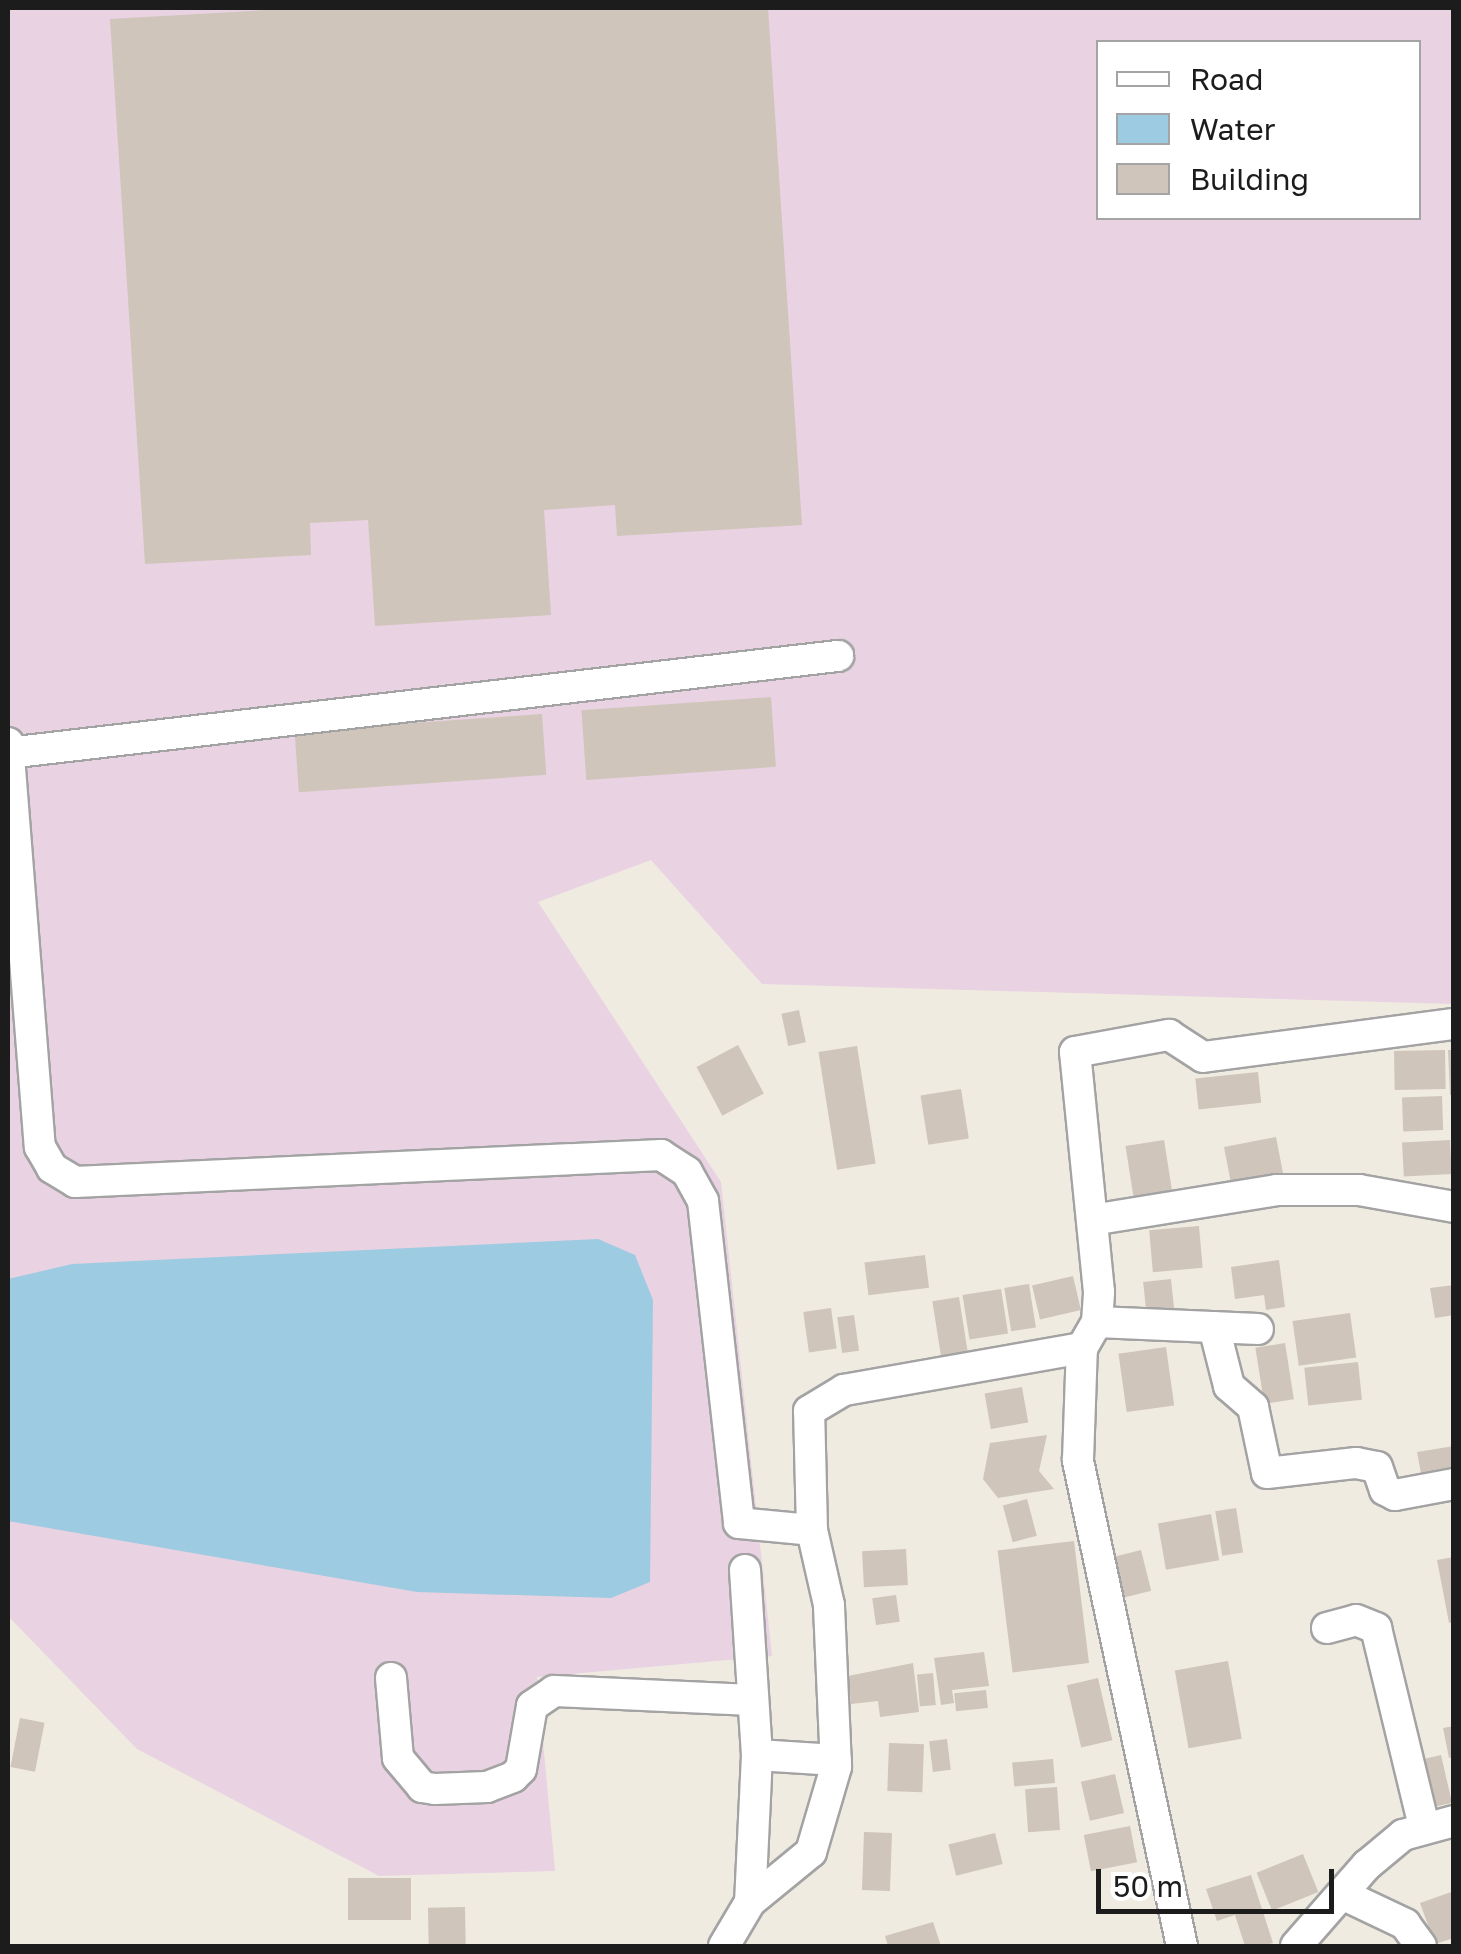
<!DOCTYPE html>
<style>
body{margin:0}
#map{position:relative;width:1461px;height:1954px;overflow:hidden;background:#efebe1;font-family:"Golos Text",sans-serif}
div>[style]{position:absolute}
.industrial>*{inset:0;background:#e9d2e2}
.water>*{inset:0;background:#9dcbe1}
.building>*{inset:0;background:#cfc5ba;transform-origin:0 0}
.roads{filter:drop-shadow(2px 0 #a3a3a3) drop-shadow(-2px 0 #a3a3a3) drop-shadow(0 2px #a3a3a3) drop-shadow(0 -2px #a3a3a3)}
.minor>*{height:30px;margin:-15px;padding:0 15px;transform-origin:15px;border-radius:15px;background:#fff}
span{translate:-50% -50%;white-space:nowrap;text-align:center;line-height:1.15;-webkit-text-stroke:9px #fff;paint-order:stroke}
.frame{position:absolute;inset:0;border:10px solid #1c1c1c;pointer-events:none}
.legend{position:absolute;left:1096px;top:40px;width:325px;height:180px;box-sizing:border-box;background:#fff;border:2px solid #a4a4a4;margin:0;padding:12px 18px;list-style:none;font-size:30px;color:#1c1c1c}
.legend li{display:flex;align-items:center;gap:20px;height:50px}
.legend b{width:50px;border:2px solid #a4a4a4}
.scale{position:absolute;left:1096px;top:1869px;width:238px;height:45px;box-sizing:border-box;border:5px solid #1c1c1c;border-top:0;padding-left:12px;font-size:30px;line-height:35px;white-space:nowrap;color:#1c1c1c;-webkit-text-stroke:8px #fff;paint-order:stroke}
</style>
<div id="map">
<div class="industrial">
<i style="clip-path:polygon(evenodd,8px 8px,1453px 8px,1453px 1004px,762px 984px,651px 860px,538px 902px,721px 1182px,772px 1656px,537px 1677px,555px 1871px,379px 1876px,137px 1749px,8px 1616px,8px 8px,1098px 42px,1418px 42px,1418px 218px,1098px 218px,1098px 42px)"></i>
</div>
<div class="water">
<i style="clip-path:polygon(598px 1239px,635px 1255px,653px 1300px,650px 1582px,611px 1598px,417px 1592px,8px 1521px,8px 1279px,72px 1264px)"></i>
</div>
<div class="building">
<i style="clip-path:polygon(302px 8px,768px 8px,802px 525px,617px 536px,615px 505px,544px 510px,551px 615px,375px 626px,368px 520px,310px 523px,311px 555px,145px 564px,110px 19px)"></i>
<i style="left:771px;top:697px;width:70px;height:190px;rotate:86deg"></i>
<i style="left:542px;top:714px;width:61px;height:248px;rotate:86deg"></i>
<i style="left:799px;top:1010px;width:33px;height:18px;rotate:78deg"></i>
<i style="left:738px;top:1045px;width:55px;height:47px;rotate:62deg"></i>
<i style="left:857px;top:1046px;width:119px;height:39px;rotate:81deg"></i>
<i style="left:1445px;top:1050px;width:39px;height:51px;rotate:89deg"></i>
<i style="clip-path:polygon(1448px 1050px,1454px 1050px,1454px 1095px,1450px 1095px)"></i>
<i style="left:1258px;top:1072px;width:31px;height:63px;rotate:84deg"></i>
<i style="left:961px;top:1089px;width:50px;height:41px;rotate:81deg"></i>
<i style="left:1442px;top:1096px;width:34px;height:40px;rotate:88deg"></i>
<i style="left:1276px;top:1137px;width:47px;height:53px;rotate:79deg"></i>
<i style="left:1164px;top:1140px;width:64px;height:39px;rotate:81deg"></i>
<i style="left:1450px;top:1140px;width:34px;height:48px;rotate:87deg"></i>
<i style="left:1199px;top:1226px;width:42px;height:50px;rotate:85deg"></i>
<i style="left:925px;top:1255px;width:33px;height:61px;rotate:83deg"></i>
<i style="clip-path:polygon(1279px 1260px,1285px 1307px,1266px 1310px,1264px 1295px,1235px 1299px,1231px 1267px)"></i>
<i style="left:1073px;top:1276px;width:35px;height:42px;rotate:77deg"></i>
<i style="left:1171px;top:1279px;width:36px;height:28px;rotate:84deg"></i>
<i style="left:1029px;top:1284px;width:44px;height:25px;rotate:81deg"></i>
<i style="clip-path:polygon(1454px 1285px,1454px 1315px,1435px 1318px,1430px 1288px)"></i>
<i style="left:1001px;top:1289px;width:45px;height:39px;rotate:81deg"></i>
<i style="left:959px;top:1297px;width:58px;height:27px;rotate:81deg"></i>
<i style="left:831px;top:1308px;width:41px;height:28px;rotate:82deg"></i>
<i style="left:1350px;top:1313px;width:45px;height:58px;rotate:82deg"></i>
<i style="left:854px;top:1315px;width:36px;height:17px;rotate:82deg"></i>
<i style="left:1285px;top:1343px;width:57px;height:30px;rotate:81deg"></i>
<i style="left:1166px;top:1347px;width:59px;height:48px;rotate:82deg"></i>
<i style="left:1358px;top:1362px;width:38px;height:54px;rotate:84deg"></i>
<i style="left:1022px;top:1387px;width:36px;height:38px;rotate:80deg"></i>
<i style="clip-path:polygon(1047px 1435px,1039px 1471px,1054px 1489px,998px 1498px,983px 1479px,990px 1443px)"></i>
<i style="clip-path:polygon(1454px 1446px,1454px 1483px,1424px 1489px,1417px 1452px)"></i>
<i style="left:1027px;top:1499px;width:38px;height:25px;rotate:75deg"></i>
<i style="left:1236px;top:1508px;width:45px;height:21px;rotate:81deg"></i>
<i style="left:1211px;top:1514px;width:47px;height:54px;rotate:80deg"></i>
<i style="left:1074px;top:1541px;width:123px;height:77px;rotate:83deg"></i>
<i style="left:906px;top:1549px;width:36px;height:44px;rotate:87deg"></i>
<i style="left:1141px;top:1550px;width:42px;height:35px;rotate:76deg"></i>
<i style="clip-path:polygon(1454px 1557px,1454px 1622px,1449px 1623px,1437px 1560px)"></i>
<i style="left:896px;top:1595px;width:27px;height:24px;rotate:82deg"></i>
<i style="clip-path:polygon(984px 1652px,989px 1686px,952px 1690px,954px 1703px,941px 1705px,934px 1658px)"></i>
<i style="left:1228px;top:1661px;width:79px;height:54px;rotate:80deg"></i>
<i style="clip-path:polygon(913px 1663px,919px 1712px,880px 1717px,878px 1701px,851px 1704px,848px 1676px)"></i>
<i style="left:933px;top:1673px;width:32px;height:16px;rotate:85deg"></i>
<i style="left:1098px;top:1678px;width:64px;height:32px;rotate:77deg"></i>
<i style="left:986px;top:1690px;width:18px;height:32px;rotate:84deg"></i>
<i style="left:20px;top:1718px;width:25px;height:50px;rotate:11deg"></i>
<i style="clip-path:polygon(1454px 1726px,1454px 1757px,1449px 1758px,1443px 1728px)"></i>
<i style="left:947px;top:1739px;width:31px;height:18px;rotate:83deg"></i>
<i style="left:889px;top:1743px;width:35px;height:48px;rotate:2deg"></i>
<i style="left:1441px;top:1755px;width:49px;height:21px;rotate:77deg"></i>
<i style="left:1053px;top:1759px;width:24px;height:41px;rotate:85deg"></i>
<i style="left:1115px;top:1774px;width:40px;height:35px;rotate:77deg"></i>
<i style="left:1057px;top:1787px;width:43px;height:32px;rotate:86deg"></i>
<i style="left:1130px;top:1826px;width:37px;height:47px;rotate:79deg"></i>
<i style="left:864px;top:1832px;width:28px;height:58px;rotate:2deg"></i>
<i style="left:995px;top:1833px;width:32px;height:48px;rotate:76deg"></i>
<i style="left:1303px;top:1854px;width:41px;height:50px;rotate:68deg"></i>
<i style="clip-path:polygon(1251px 1875px,1273px 1943px,1262px 1946px,1245px 1946px,1235px 1915px,1217px 1921px,1206px 1889px)"></i>
<i style="left:348px;top:1878px;width:63px;height:42px"></i>
<i style="clip-path:polygon(1454px 1891px,1454px 1938px,1435px 1944px,1420px 1903px)"></i>
<i style="left:465px;top:1907px;width:39px;height:37px;rotate:89deg"></i>
<i style="clip-path:polygon(933px 1922px,941px 1946px,888px 1946px,885px 1936px)"></i>
</div>
<div class="roads">
<div class="minor">
<i style="left:8px;top:743px;width:405px;rotate:85.5deg"></i>
<i style="left:40px;top:1147px;width:24px;rotate:60deg"></i>
<i style="left:52px;top:1168px;width:27px;rotate:31deg"></i>
<i style="left:75px;top:1182px;width:587px;rotate:-2.64deg"></i>
<i style="left:661px;top:1155px;width:31px;rotate:33deg"></i>
<i style="left:687px;top:1172px;width:33px;rotate:61deg"></i>
<i style="left:703px;top:1201px;width:324px;rotate:83.6deg"></i>
<i style="left:739px;top:1523px;width:73px;rotate:5.5deg"></i>
<i style="left:8px;top:753px;width:836px;rotate:-6.67deg"></i>
<i style="left:1092px;top:1220px;width:187px;rotate:-9.2deg"></i>
<i style="left:1277px;top:1190px;width:82px"></i>
<i style="left:1359px;top:1190px;width:97px;rotate:10.1deg"></i>
<i style="left:1097px;top:1322px;width:161px;rotate:2.5deg"></i>
<i style="left:1214px;top:1327px;width:61px;rotate:75.7deg"></i>
<i style="left:1229px;top:1386px;width:32px;rotate:41deg"></i>
<i style="left:1253px;top:1407px;width:67px;rotate:78deg"></i>
<i style="left:1267px;top:1473px;width:90px;rotate:-6.4deg"></i>
<i style="left:1356px;top:1463px;width:21px;rotate:11deg"></i>
<i style="left:1377px;top:1467px;width:24px;rotate:71deg"></i>
<i style="left:1385px;top:1490px;width:11px;rotate:27deg"></i>
<i style="left:1395px;top:1495px;width:60px;rotate:-10.6deg"></i>
<i style="left:745px;top:1570px;width:185px;rotate:86.3deg"></i>
<i style="left:757px;top:1755px;width:147px;rotate:92.7deg"></i>
<i style="left:1327px;top:1628px;width:30px;rotate:-15deg"></i>
<i style="left:1356px;top:1620px;width:22px;rotate:22deg"></i>
<i style="left:1376px;top:1628px;width:205px;rotate:76.4deg"></i>
<i style="left:391px;top:1678px;width:80px;rotate:85deg"></i>
<i style="left:398px;top:1758px;width:38px;rotate:50deg"></i>
<i style="left:422px;top:1787px;width:13px;rotate:9deg"></i>
<i style="left:435px;top:1789px;width:52px;rotate:-2.2deg"></i>
<i style="left:487px;top:1787px;width:28px;rotate:-21deg"></i>
<i style="left:513px;top:1777px;width:11px;rotate:-45deg"></i>
<i style="left:521px;top:1769px;width:64px;rotate:-80.1deg"></i>
<i style="left:532px;top:1706px;width:27px;rotate:-34deg"></i>
<i style="left:554px;top:1691px;width:199px;rotate:2.6deg"></i>
<i style="left:757px;top:1755px;width:79px;rotate:3.6deg"></i>
<i style="left:1344px;top:1895px;width:68px;rotate:25.4deg"></i>
<i style="left:1405px;top:1924px;width:27px;rotate:54deg"></i>
<i style="left:724px;top:1946px;width:51px;rotate:-59.4deg"></i>
<i style="left:750px;top:1902px;width:79px;rotate:-39.3deg"></i>
<i style="left:811px;top:1852px;width:89px;rotate:-73.6deg"></i>
<i style="left:836px;top:1767px;width:162px;rotate:-92.5deg"></i>
<i style="left:829px;top:1605px;width:77px;rotate:-102.8deg"></i>
<i style="left:812px;top:1530px;width:119px;rotate:-91.4deg"></i>
<i style="left:809px;top:1411px;width:41px;rotate:-31deg"></i>
<i style="left:844px;top:1390px;width:242px;rotate:-10deg"></i>
<i style="left:1182px;top:1946px;width:497px;rotate:-102.1deg"></i>
<i style="left:1078px;top:1460px;width:112px;rotate:-88deg"></i>
<i style="left:1082px;top:1348px;width:30px;rotate:-60deg"></i>
<i style="left:1097px;top:1322px;width:30px;rotate:-86deg"></i>
<i style="left:1099px;top:1292px;width:241px;rotate:-95.7deg"></i>
<i style="left:1075px;top:1052px;width:96px;rotate:-10.3deg"></i>
<i style="left:1169px;top:1035px;width:40px;rotate:32.9deg"></i>
<i style="left:1203px;top:1057px;width:253px;rotate:-7.5deg"></i>
<i style="left:1296px;top:1946px;width:108px;rotate:-48.8deg"></i>
<i style="left:1367px;top:1865px;width:47px;rotate:-39.8deg"></i>
<i style="left:1403px;top:1835px;width:53px;rotate:-15.4deg"></i>
</div>
</div>
<div class="frame"></div>
<ul class="legend">
<li><b style="height:12px;background:#fff"></b>Road</li>
<li><b style="height:28px;background:#9dcbe1"></b>Water</li>
<li><b style="height:28px;background:#cfc5ba"></b>Building</li>
</ul>
<div class="scale">50 m</div>
</div>
